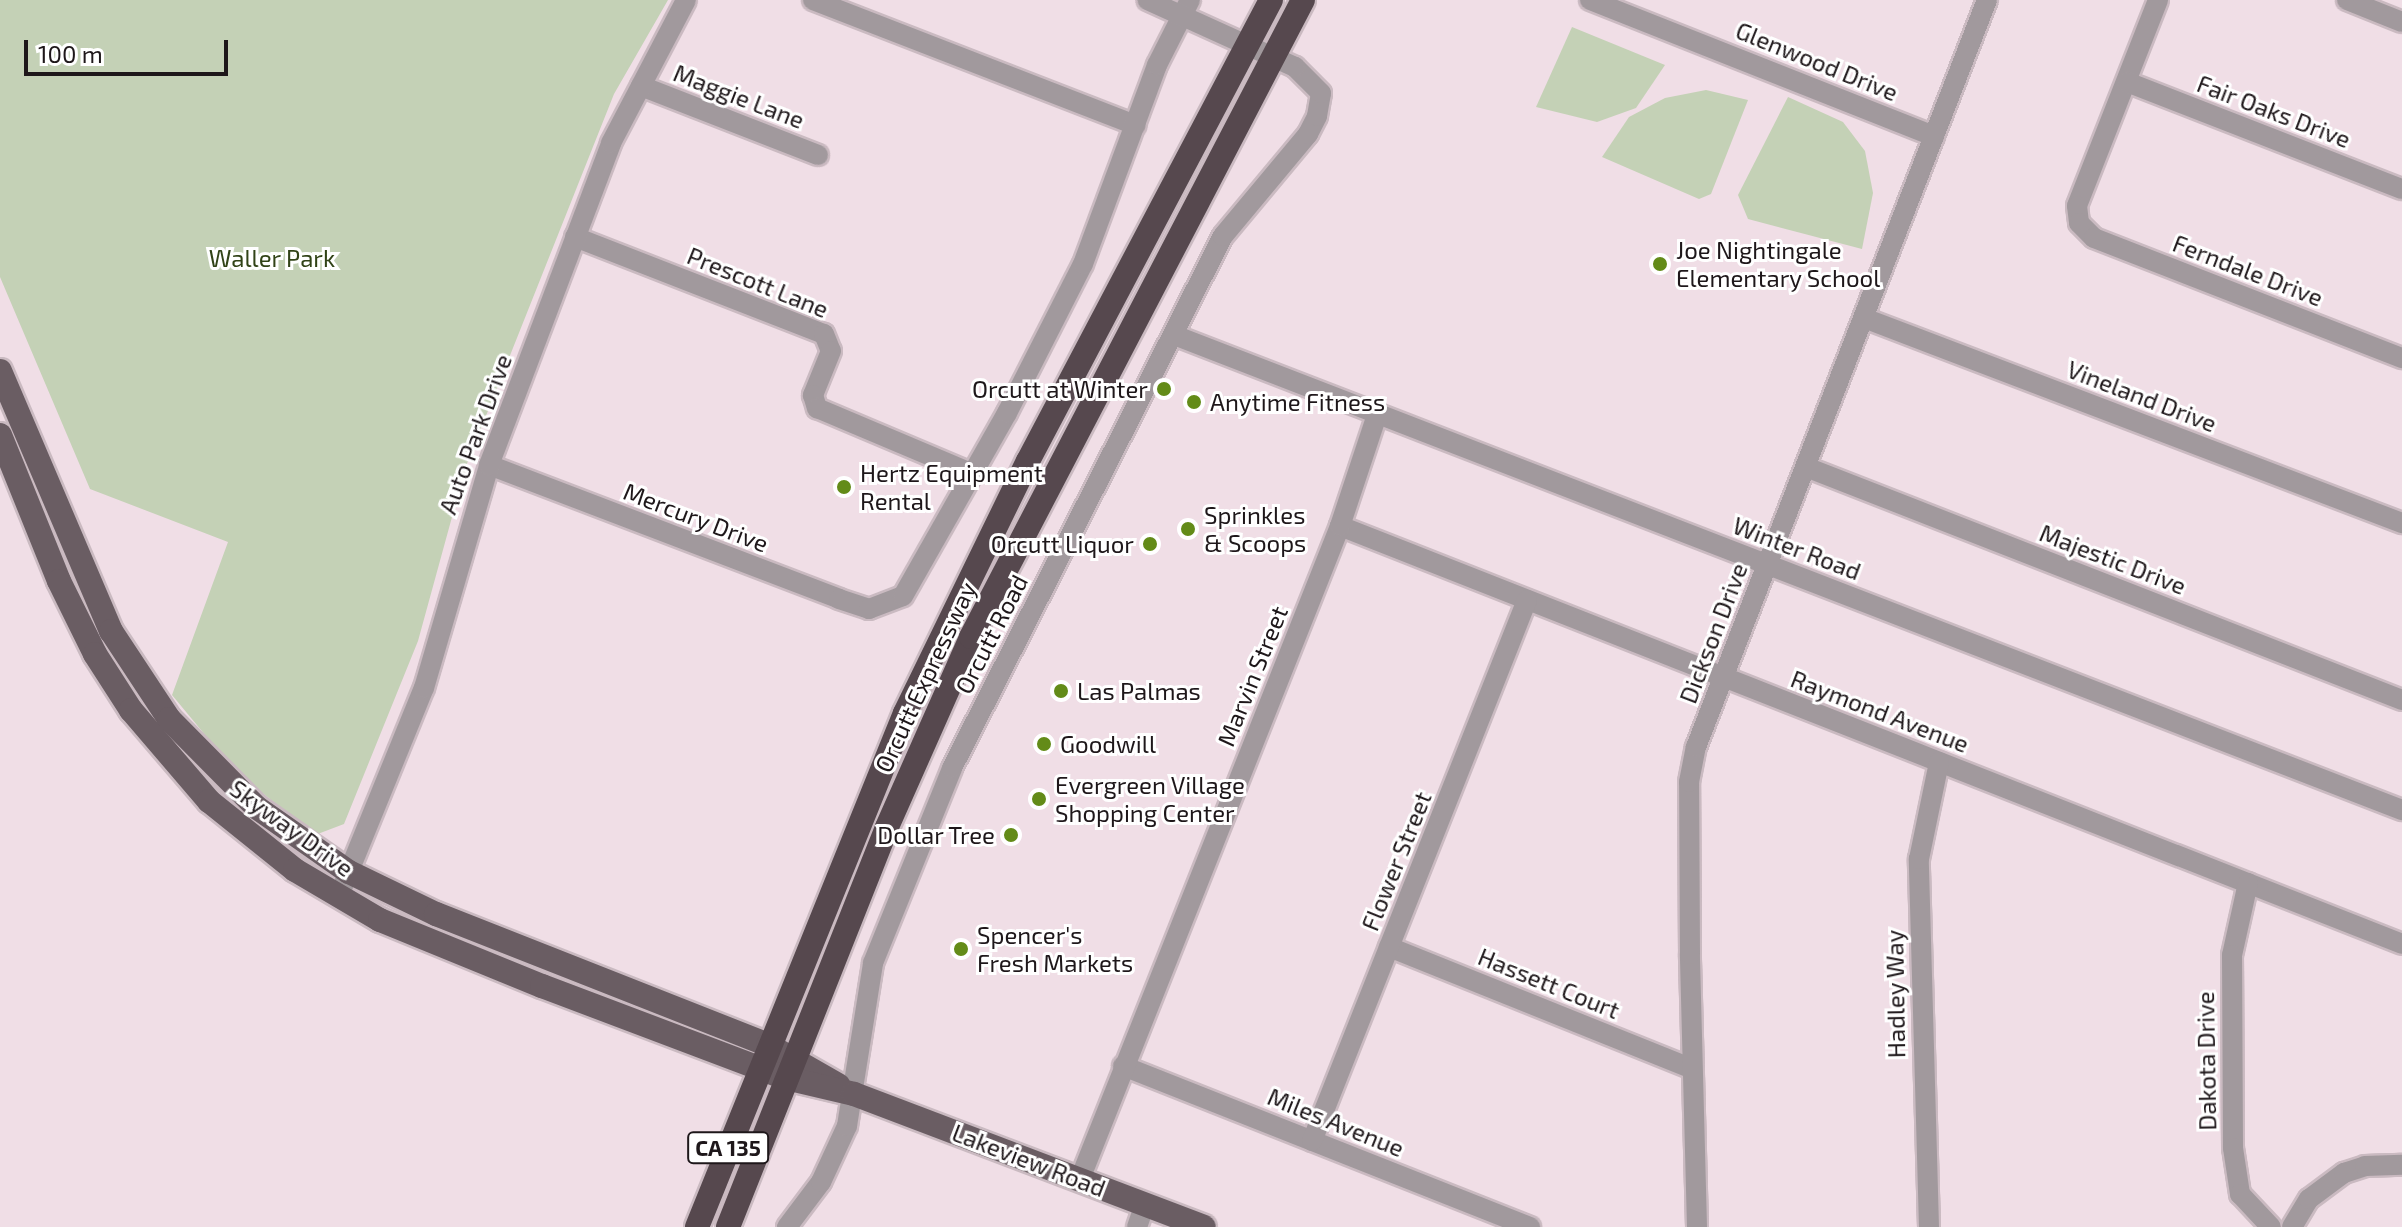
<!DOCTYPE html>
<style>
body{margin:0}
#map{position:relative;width:2402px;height:1227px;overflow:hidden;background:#f0dee6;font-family:"Exo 2",sans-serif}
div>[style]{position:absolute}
.green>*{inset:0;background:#c4d1b6}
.roads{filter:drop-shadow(2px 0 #cabac1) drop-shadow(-2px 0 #cabac1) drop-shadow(0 2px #cabac1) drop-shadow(0 -2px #cabac1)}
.minor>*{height:20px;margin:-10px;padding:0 10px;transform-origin:10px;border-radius:10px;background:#a1999d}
.major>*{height:24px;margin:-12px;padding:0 12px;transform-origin:12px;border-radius:12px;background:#6a5d63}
.highway>*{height:24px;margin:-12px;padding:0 12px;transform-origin:12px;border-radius:12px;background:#56484e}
.dots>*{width:22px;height:22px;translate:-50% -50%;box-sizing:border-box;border:4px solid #fff;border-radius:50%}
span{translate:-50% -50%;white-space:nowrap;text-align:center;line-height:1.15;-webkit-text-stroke:6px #fff;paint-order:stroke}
.shield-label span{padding:2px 6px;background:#fff;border:2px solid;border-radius:6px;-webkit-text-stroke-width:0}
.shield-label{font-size:22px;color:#1e171a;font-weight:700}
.street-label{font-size:24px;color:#1e171a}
.poi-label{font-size:24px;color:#1e171a}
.left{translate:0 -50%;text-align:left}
.right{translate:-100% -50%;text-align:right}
.park-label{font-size:24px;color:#314317}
.scale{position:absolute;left:24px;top:40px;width:204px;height:36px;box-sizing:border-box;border:4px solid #1e171a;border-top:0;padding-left:10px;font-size:24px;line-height:28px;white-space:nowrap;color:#1e171a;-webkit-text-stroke:6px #fff;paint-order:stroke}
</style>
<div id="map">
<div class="green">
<i style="clip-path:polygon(0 0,668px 0,614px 94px,466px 466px,418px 641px,344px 824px,315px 835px,235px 771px,172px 695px,228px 542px,90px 489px,0 277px)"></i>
<i style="clip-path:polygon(1572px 27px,1665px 65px,1636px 108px,1597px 122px,1536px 107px)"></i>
<i style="clip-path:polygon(1706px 90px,1748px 100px,1711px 194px,1699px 199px,1602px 157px,1629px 117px,1665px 98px)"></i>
<i style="clip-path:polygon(1788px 97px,1843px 122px,1865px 151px,1873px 193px,1862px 249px,1748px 219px,1738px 195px)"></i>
</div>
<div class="roads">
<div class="minor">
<i style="left:813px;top:0;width:346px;rotate:21.2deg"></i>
<i style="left:1590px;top:0;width:370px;rotate:21.6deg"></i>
<i style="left:2158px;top:0;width:221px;rotate:111.5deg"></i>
<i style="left:2077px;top:206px;width:17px;rotate:83deg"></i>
<i style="left:2079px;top:223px;width:21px;rotate:45deg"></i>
<i style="left:2094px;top:238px;width:331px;rotate:21.3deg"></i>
<i style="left:2347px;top:0;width:59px;rotate:21.8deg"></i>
<i style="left:2127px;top:82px;width:295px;rotate:21.3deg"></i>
<i style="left:641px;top:86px;width:190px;rotate:21.3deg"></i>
<i style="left:575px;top:237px;width:267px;rotate:21.3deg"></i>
<i style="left:824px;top:334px;width:18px;rotate:68deg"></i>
<i style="left:831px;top:351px;width:48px;rotate:112.2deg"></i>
<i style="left:813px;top:395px;width:14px;rotate:73deg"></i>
<i style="left:817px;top:408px;width:169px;rotate:22.9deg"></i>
<i style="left:1864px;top:318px;width:576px;rotate:20.86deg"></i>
<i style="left:1174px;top:335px;width:1317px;rotate:21.15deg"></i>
<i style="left:489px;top:465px;width:375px;rotate:20.9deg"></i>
<i style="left:839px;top:599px;width:32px;rotate:18deg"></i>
<i style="left:869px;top:609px;width:36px;rotate:-21deg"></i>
<i style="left:903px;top:596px;width:210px;rotate:-60.4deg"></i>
<i style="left:1007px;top:413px;width:167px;rotate:-63deg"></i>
<i style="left:1083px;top:264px;width:212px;rotate:-69.6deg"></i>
<i style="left:1157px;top:65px;width:73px;rotate:-63.1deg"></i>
<i style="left:1806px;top:467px;width:640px;rotate:21.35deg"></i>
<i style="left:1340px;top:526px;width:1141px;rotate:21.48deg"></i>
<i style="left:2248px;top:883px;width:74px;rotate:102.5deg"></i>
<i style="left:2232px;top:955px;width:193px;rotate:89.7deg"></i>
<i style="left:2233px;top:1148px;width:47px;rotate:81.3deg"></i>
<i style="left:2240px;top:1194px;width:45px;rotate:46.8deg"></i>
<i style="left:343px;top:886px;width:214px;rotate:-67.8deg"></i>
<i style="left:424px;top:688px;width:232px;rotate:-73.7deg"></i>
<i style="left:489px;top:465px;width:344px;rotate:-69.2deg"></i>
<i style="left:611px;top:143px;width:161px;rotate:-62.3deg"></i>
<i style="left:1389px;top:947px;width:324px;rotate:21.9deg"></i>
<i style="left:1123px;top:1066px;width:438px;rotate:21.6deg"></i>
<i style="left:1312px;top:1141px;width:582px;rotate:-68.33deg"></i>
<i style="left:1080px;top:1179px;width:703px;rotate:-68.29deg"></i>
<i style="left:1340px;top:526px;width:117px;rotate:-71.6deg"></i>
<i style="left:787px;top:1227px;width:56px;rotate:-52.9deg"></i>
<i style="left:821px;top:1182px;width:62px;rotate:-65.1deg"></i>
<i style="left:847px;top:1126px;width:165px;rotate:-80.9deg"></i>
<i style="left:873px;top:963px;width:210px;rotate:-67.9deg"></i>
<i style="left:952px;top:768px;width:597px;rotate:-63.01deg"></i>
<i style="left:1223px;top:236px;width:133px;rotate:-50.2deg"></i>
<i style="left:1308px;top:134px;width:20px;rotate:-63deg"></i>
<i style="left:1317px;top:116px;width:23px;rotate:-80deg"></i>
<i style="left:1321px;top:93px;width:37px;rotate:-135deg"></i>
<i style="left:1295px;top:67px;width:162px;rotate:-155.6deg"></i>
<i style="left:1137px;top:1227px;width:24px;rotate:-71deg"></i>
<i style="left:1697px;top:1227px;width:273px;rotate:-91.5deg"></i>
<i style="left:1690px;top:954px;width:172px;rotate:-90.3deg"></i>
<i style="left:1689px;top:782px;width:36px;rotate:-79deg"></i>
<i style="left:1696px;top:747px;width:802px;rotate:-68.72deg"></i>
<i style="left:1929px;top:1227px;width:368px;rotate:-91.6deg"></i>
<i style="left:1919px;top:859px;width:99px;rotate:-78.3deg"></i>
<i style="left:2292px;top:1227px;width:33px;rotate:-59deg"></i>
<i style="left:2309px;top:1199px;width:44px;rotate:-36.6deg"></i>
<i style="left:2344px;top:1173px;width:22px;rotate:-18deg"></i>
<i style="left:2365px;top:1166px;width:37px;rotate:-2deg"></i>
</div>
<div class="major">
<i style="left:0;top:371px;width:283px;rotate:66.9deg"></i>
<i style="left:111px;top:631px;width:105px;rotate:56.6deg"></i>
<i style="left:169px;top:719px;width:124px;rotate:45.3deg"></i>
<i style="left:256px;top:807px;width:113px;rotate:35deg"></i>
<i style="left:349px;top:872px;width:97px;rotate:25.8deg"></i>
<i style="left:436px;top:914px;width:357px;rotate:21.5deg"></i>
<i style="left:768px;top:1045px;width:81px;rotate:29.7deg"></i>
<i style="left:0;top:435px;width:157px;rotate:68deg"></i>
<i style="left:59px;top:581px;width:81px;rotate:63.7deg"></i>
<i style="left:95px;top:654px;width:67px;rotate:57.3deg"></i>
<i style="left:131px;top:710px;width:120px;rotate:49.4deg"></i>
<i style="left:209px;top:801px;width:110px;rotate:38.7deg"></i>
<i style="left:295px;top:870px;width:99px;rotate:30.5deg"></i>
<i style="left:380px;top:920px;width:175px;rotate:22.2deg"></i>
<i style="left:542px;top:986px;width:261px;rotate:20.7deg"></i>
<i style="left:786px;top:1078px;width:70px;rotate:13.2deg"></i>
<i style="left:854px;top:1094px;width:374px;rotate:20.8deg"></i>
</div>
<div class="highway">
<i style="left:697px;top:1227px;width:554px;rotate:-67.97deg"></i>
<i style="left:905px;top:713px;width:280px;rotate:-64deg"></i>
<i style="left:1028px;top:461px;width:521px;rotate:-62.21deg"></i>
<i style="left:728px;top:1227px;width:430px;rotate:-68.3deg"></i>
<i style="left:887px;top:827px;width:208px;rotate:-66.1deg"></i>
<i style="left:971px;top:637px;width:718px;rotate:-62.47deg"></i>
</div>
</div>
<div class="dots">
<i style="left:1660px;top:264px;background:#638b18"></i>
<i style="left:1164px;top:389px;background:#638b18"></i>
<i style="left:1194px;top:402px;background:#638b18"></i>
<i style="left:844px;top:487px;background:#638b18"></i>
<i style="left:1188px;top:529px;background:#638b18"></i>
<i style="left:1150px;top:544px;background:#638b18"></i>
<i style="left:1061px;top:691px;background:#638b18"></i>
<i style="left:1044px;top:744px;background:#638b18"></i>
<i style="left:1039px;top:799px;background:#638b18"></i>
<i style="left:1011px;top:835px;background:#638b18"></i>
<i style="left:961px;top:949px;background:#638b18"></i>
</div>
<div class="shield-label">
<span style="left:728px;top:1148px">CA 135</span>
</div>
<div class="street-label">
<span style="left:1817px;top:61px;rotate:22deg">Glenwood Drive</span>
<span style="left:739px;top:96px;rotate:21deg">Maggie Lane</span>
<span style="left:2274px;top:111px;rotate:21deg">Fair Oaks Drive</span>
<span style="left:2248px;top:270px;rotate:21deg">Ferndale Drive</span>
<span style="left:758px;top:282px;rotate:22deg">Prescott Lane</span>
<span style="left:2142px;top:396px;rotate:21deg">Vineland Drive</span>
<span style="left:475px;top:434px;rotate:-70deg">Auto Park Drive</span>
<span style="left:696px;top:517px;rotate:21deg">Mercury Drive</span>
<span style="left:1797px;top:548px;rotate:21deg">Winter Road</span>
<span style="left:2113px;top:559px;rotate:21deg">Majestic Drive</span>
<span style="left:1713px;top:633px;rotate:-69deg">Dickson Drive</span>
<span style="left:991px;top:634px;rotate:-63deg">Orcutt Road</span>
<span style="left:1252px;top:676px;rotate:-68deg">Marvin Street</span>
<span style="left:925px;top:677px;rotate:-65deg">Orcutt Expressway</span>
<span style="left:1880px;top:711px;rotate:21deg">Raymond Avenue</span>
<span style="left:292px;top:828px;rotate:36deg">Skyway Drive</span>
<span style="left:1396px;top:861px;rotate:-68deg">Flower Street</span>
<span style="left:1549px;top:983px;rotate:22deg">Hassett Court</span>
<span style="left:1895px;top:994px;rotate:-91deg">Hadley Way</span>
<span style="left:2206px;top:1061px;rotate:-91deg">Dakota Drive</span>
<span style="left:1336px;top:1122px;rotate:22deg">Miles Avenue</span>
<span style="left:1029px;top:1160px;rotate:21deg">Lakeview Road</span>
</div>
<div class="poi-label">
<span class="left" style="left:1676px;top:264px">Joe Nightingale<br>Elementary School</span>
<span class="right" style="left:1148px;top:389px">Orcutt at Winter</span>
<span class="left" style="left:1210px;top:402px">Anytime Fitness</span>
<span class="left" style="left:860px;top:487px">Hertz Equipment<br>Rental</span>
<span class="left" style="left:1204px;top:529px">Sprinkles<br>&amp; Scoops</span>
<span class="right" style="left:1134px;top:544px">Orcutt Liquor</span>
<span class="left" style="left:1077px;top:691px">Las Palmas</span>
<span class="left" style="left:1060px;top:744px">Goodwill</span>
<span class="left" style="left:1055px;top:799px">Evergreen Village<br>Shopping Center</span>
<span class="right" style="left:995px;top:835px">Dollar Tree</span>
<span class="left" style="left:977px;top:949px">Spencer's<br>Fresh Markets</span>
</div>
<div class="park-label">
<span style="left:272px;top:258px">Waller Park</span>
</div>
<div class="scale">100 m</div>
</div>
